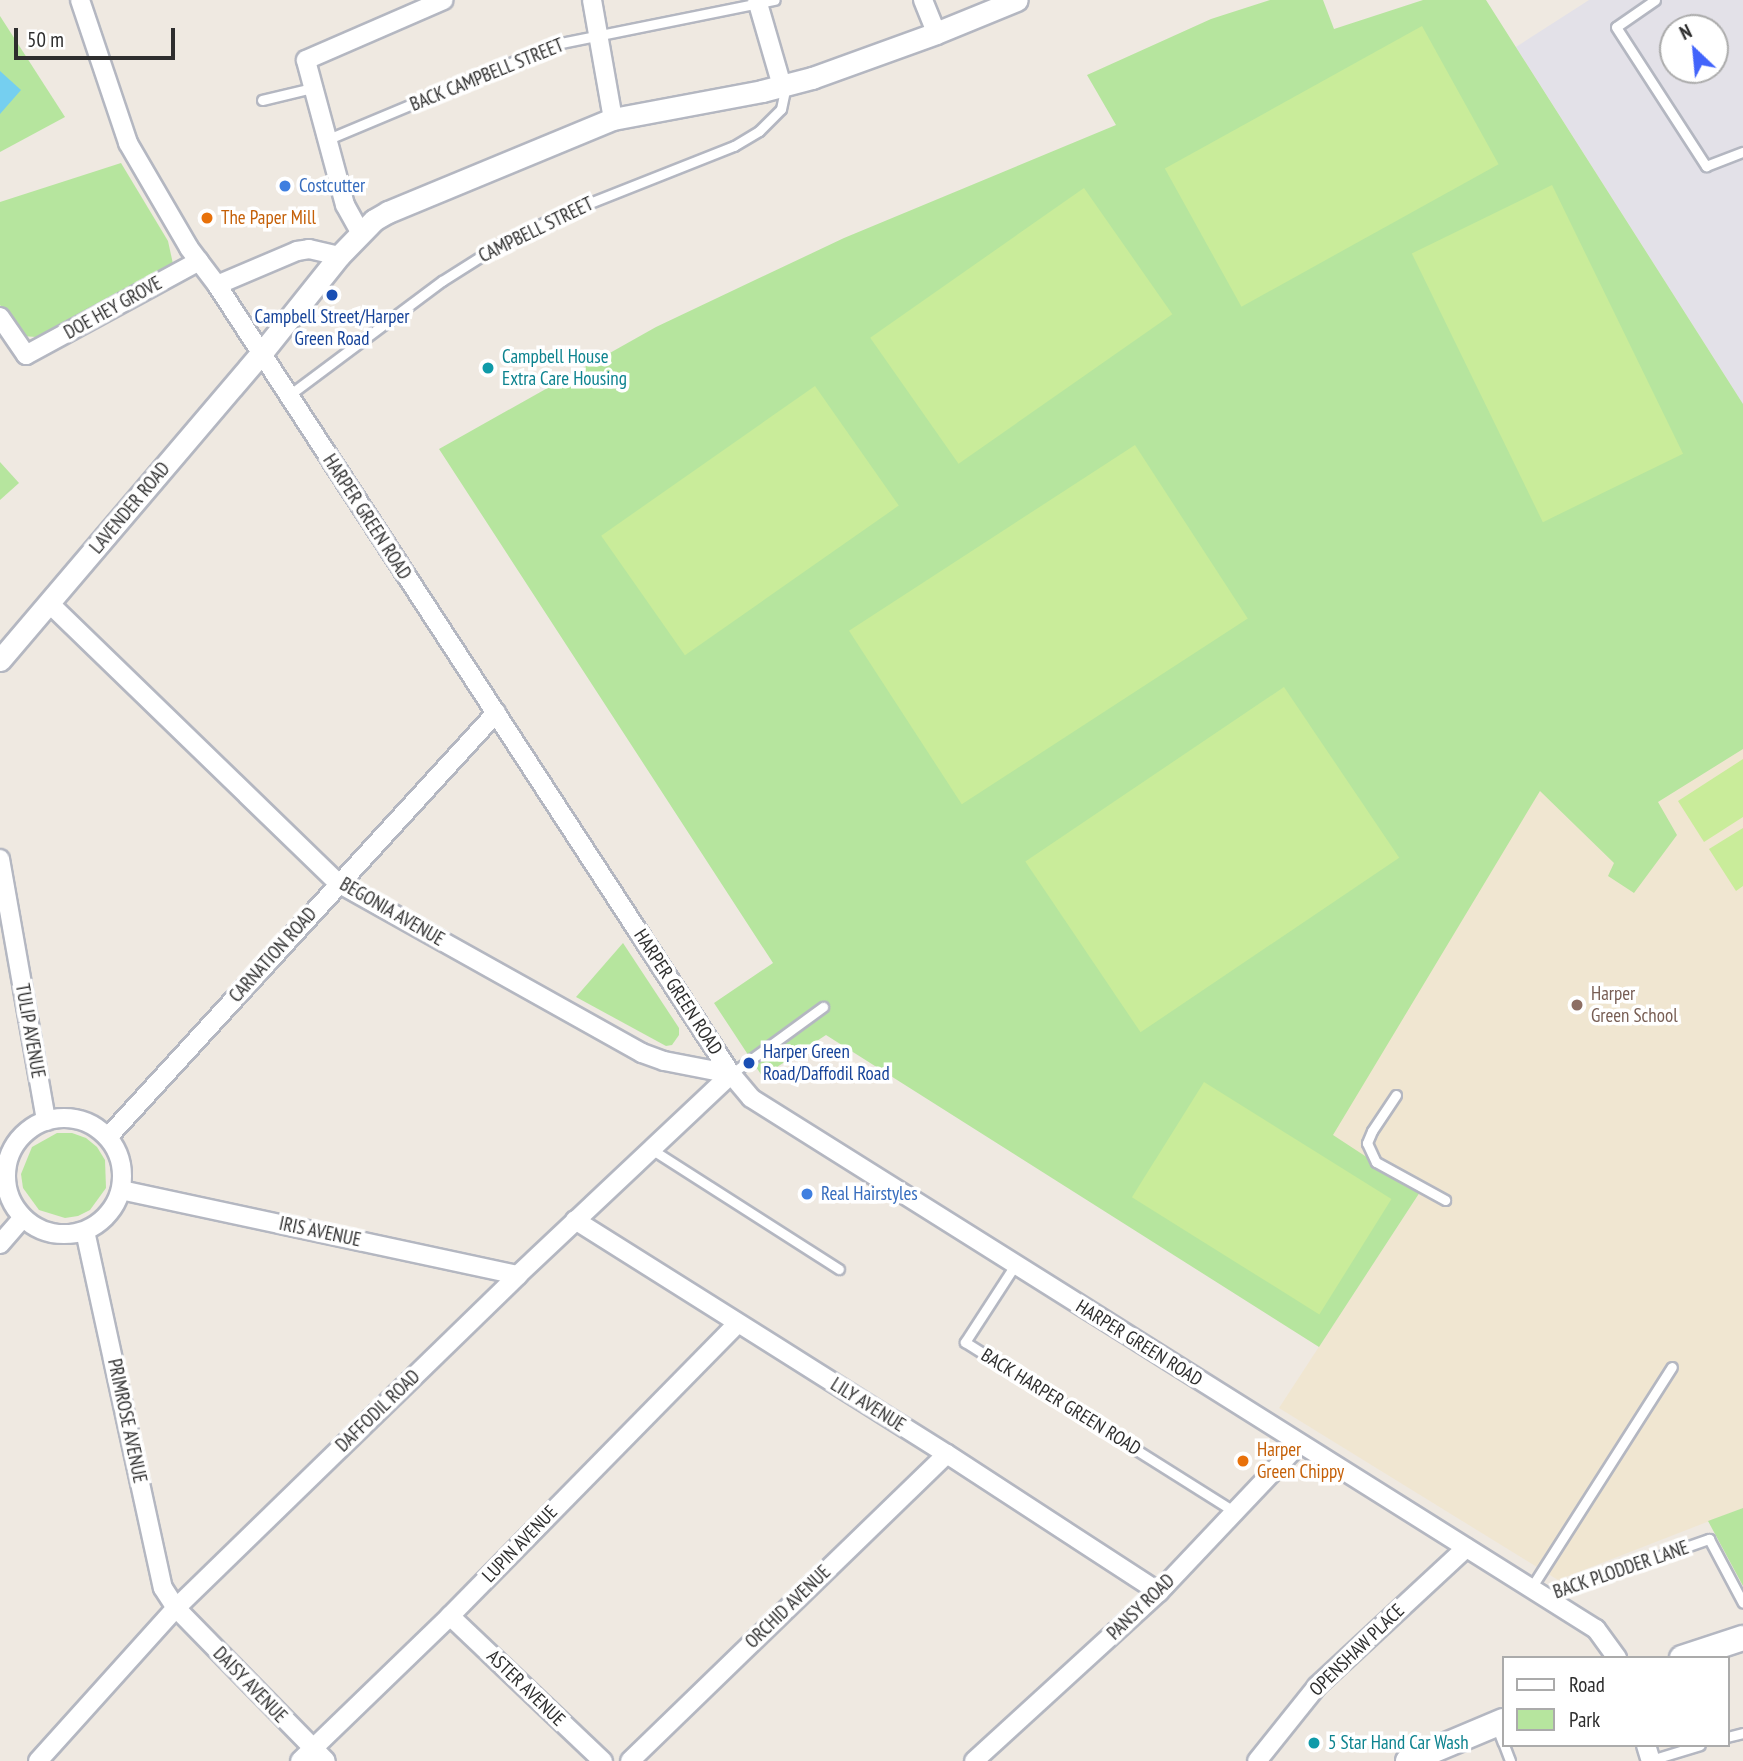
<!DOCTYPE html>
<style>
body{margin:0}
#map{position:relative;width:1743px;height:1761px;overflow:hidden;background:#efe9e1;font-family:"PT Sans Narrow",sans-serif}
div>[style]{position:absolute}
.industrial>*{inset:0;background:#e3e1e8}
.education>*{inset:0;background:#f0e6d1}
.green>*{inset:0;background:#b6e59e}
.pitch>*{inset:0;background:#c9ec9a;transform-origin:0 0}
.water>*{inset:0;background:#75cff0}
.roads{filter:drop-shadow(2px 0 #b4b7c1) drop-shadow(-2px 0 #b4b7c1) drop-shadow(0 2px #b4b7c1) drop-shadow(0 -2px #b4b7c1)}
.service>*{height:9px;margin:-4.5px;padding:0 4.5px;transform-origin:4.5px;border-radius:4.5px;background:#fff}
.minor>*{height:18px;margin:-9px;padding:0 9px;transform-origin:9px;border-radius:9px;background:#fff}
.minor>.ring{margin:-9px;padding:0;box-sizing:content-box;background:none;border:18px solid #fff;border-radius:50%}
.tertiary>*{height:21px;margin:-10.5px;padding:0 10.5px;transform-origin:10.5px;border-radius:10.5px;background:#fff}
.secondary>*{height:24px;margin:-12px;padding:0 12px;transform-origin:12px;border-radius:12px;background:#fff}
.dots>*{width:19px;height:19px;translate:-50% -50%;box-sizing:border-box;border:4px solid #fff;border-radius:50%}
span{translate:-50% -50%;white-space:nowrap;text-align:center;line-height:1.15;-webkit-text-stroke:7px #fff;paint-order:stroke}
.street-label{font-size:19px;color:#2e2e2e}
.shop-label{font-size:19px;color:#366cbe}
.left{translate:0 -50%;text-align:left}
.food-label{font-size:19px;color:#c56008}
.transit-label{font-size:19px;color:#164399}
.culture-label{font-size:19px;color:#0d838f}
.education-label{font-size:19px;color:#785e54}
.legend{position:absolute;left:1502px;top:1656px;width:228px;height:91px;box-sizing:border-box;background:#fff;border:2px solid #ababab;margin:0;padding:9px 12px;list-style:none;font-size:21px;color:#2e2e2e}
.legend li{display:flex;align-items:center;gap:14px;height:35px}
.legend b{width:35px;border:2px solid #ababab}
.north{position:absolute;left:1659px;top:14px;width:70px;height:70px;box-sizing:border-box;background:#fff;border:2px solid #ababab;border-radius:50%;rotate:334deg;font-size:19px;font-weight:700;line-height:28px;text-align:center;color:#2e2e2e}
.north::after{content:'';display:block;margin:auto;width:24px;height:32px;background:#4264fb;clip-path:polygon(50% 0,100% 100%,50% 72%,0 100%)}
.scale{position:absolute;left:14px;top:28px;width:161px;height:32px;box-sizing:border-box;border:4px solid #2e2e2e;border-top:0;padding-left:9px;font-size:21px;line-height:24px;white-space:nowrap;color:#2e2e2e;-webkit-text-stroke:5px #fff;paint-order:stroke}
</style>
<div id="map">
<div class="industrial">
<i style="clip-path:polygon(evenodd,1589px 0,1743px 0,1743px 404px,1516px 47px,1589px 0,1673px 28px,1715px 28px,1715px 70px,1673px 70px,1673px 28px)"></i>
</div>
<div class="education">
<i style="clip-path:polygon(1743px 528px,1743px 1508px,1558px 1580px,1279px 1408px,1420px 1192px,1332px 1135px,1540px 790px)"></i>
</div>
<div class="green">
<i style="clip-path:polygon(1270px 0,1323px 0,1334px 29px,1423px 0,1486px 0,1743px 404px,1743px 749px,1658px 802px,1677px 835px,1634px 893px,1608px 876px,1614px 863px,1540px 791px,1333px 1135px,1420px 1192px,1319px 1347px,826px 1035px,777px 1067px,766px 1082px,714px 1003px,773px 963px,439px 449px,656px 327px,844px 238px,1116px 125px,1087px 75px,1211px 19px)"></i>
<i style="clip-path:polygon(0 16px,65px 117px,0 152px)"></i>
<i style="clip-path:polygon(121px 163px,168px 241px,173px 264px,36px 337px,22px 336px,0 305px,0 202px)"></i>
<i style="clip-path:polygon(0 462px,19px 483px,0 500px)"></i>
<i style="clip-path:polygon(623px 943px,679px 1028px,679px 1035px,672px 1045px,666px 1046px,576px 997px)"></i>
<i style="clip-path:polygon(57px 1133px,72px 1133px,86px 1138px,97px 1147px,105px 1160px,106px 1188px,90px 1210px,78px 1216px,65px 1218px,39px 1210px,23px 1188px,21px 1174px,32px 1147px)"></i>
<i style="clip-path:polygon(1743px 1508px,1743px 1586px,1708px 1521px)"></i>
</div>
<div class="pitch">
<i style="left:1422px;top:26px;width:158px;height:294px;rotate:61deg"></i>
<i style="left:1552px;top:185px;width:299px;height:156px;rotate:64deg"></i>
<i style="left:1084px;top:188px;width:154px;height:261px;rotate:55deg"></i>
<i style="left:815px;top:386px;width:146px;height:261px;rotate:55deg"></i>
<i style="left:1135px;top:445px;width:207px;height:341px;rotate:57deg"></i>
<i style="left:1284px;top:687px;width:206px;height:312px;rotate:56deg"></i>
<i style="clip-path:polygon(1743px 759px,1743px 817px,1704px 842px,1678px 801px)"></i>
<i style="clip-path:polygon(1743px 828px,1743px 886px,1736px 891px,1709px 849px)"></i>
<i style="left:1204px;top:1082px;width:221px;height:136px;rotate:32deg"></i>
</div>
<div class="water">
<i style="clip-path:polygon(0 71px,21px 90px,0 114px)"></i>
</div>
<div class="roads">
<div class="service">
<i style="left:1655px;top:0;width:47px;rotate:145.3deg"></i>
<i style="left:1616px;top:27px;width:166px;rotate:57.1deg"></i>
<i style="left:1706px;top:166px;width:40px;rotate:-21deg"></i>
<i style="left:262px;top:100px;width:51px;rotate:-13.5deg"></i>
<i style="left:326px;top:140px;width:249px;rotate:-22.7deg"></i>
<i style="left:556px;top:44px;width:223px;rotate:-11.4deg"></i>
<i style="left:288px;top:396px;width:192px;rotate:-36.8deg"></i>
<i style="left:442px;top:281px;width:71px;rotate:-32.3deg"></i>
<i style="left:502px;top:243px;width:67px;rotate:-25.8deg"></i>
<i style="left:562px;top:214px;width:185px;rotate:-21.6deg"></i>
<i style="left:734px;top:146px;width:29px;rotate:-31deg"></i>
<i style="left:759px;top:131px;width:31px;rotate:-45deg"></i>
<i style="left:781px;top:109px;width:25px;rotate:-78deg"></i>
<i style="left:731px;top:1074px;width:114px;rotate:-36.1deg"></i>
<i style="left:1396px;top:1095px;width:43px;rotate:123.7deg"></i>
<i style="left:1372px;top:1131px;width:13px;rotate:113deg"></i>
<i style="left:1367px;top:1143px;width:21px;rotate:65deg"></i>
<i style="left:1376px;top:1162px;width:79px;rotate:28.8deg"></i>
<i style="left:651px;top:1149px;width:223px;rotate:32.6deg"></i>
<i style="left:1015px;top:1265px;width:92px;rotate:123deg"></i>
<i style="left:965px;top:1342px;width:319px;rotate:32.2deg"></i>
<i style="left:1531px;top:1588px;width:262px;rotate:-57.5deg"></i>
<i style="left:1546px;top:1596px;width:173px;rotate:-19.3deg"></i>
<i style="left:1709px;top:1539px;width:72px;rotate:62deg"></i>
<i style="left:1496px;top:1725px;width:19px;rotate:69deg"></i>
<i style="left:1727px;top:1737px;width:16px;rotate:-14deg"></i>
<i style="left:1504px;top:1745px;width:17px;rotate:69deg"></i>
<i style="left:1651px;top:1760px;width:51px;rotate:-17deg"></i>
</div>
<div class="minor">
<i style="left:80px;top:0;width:151px;rotate:71.4deg"></i>
<i style="left:128px;top:143px;width:121px;rotate:59.8deg"></i>
<i style="left:189px;top:248px;width:46px;rotate:52.9deg"></i>
<i style="left:217px;top:285px;width:942px;rotate:56.92deg"></i>
<i style="left:731px;top:1074px;width:31px;rotate:50deg"></i>
<i style="left:751px;top:1098px;width:998px;rotate:32.15deg"></i>
<i style="left:1596px;top:1629px;width:36px;rotate:54deg"></i>
<i style="left:592px;top:0;width:121px;rotate:80deg"></i>
<i style="left:757px;top:0;width:90px;rotate:73.8deg"></i>
<i style="left:923px;top:0;width:35px;rotate:68deg"></i>
<i style="left:360px;top:232px;width:31px;rotate:-119deg"></i>
<i style="left:345px;top:205px;width:150px;rotate:-105.1deg"></i>
<i style="left:306px;top:60px;width:150px;rotate:-23.5deg"></i>
<i style="left:217px;top:285px;width:87px;rotate:-23deg"></i>
<i style="left:297px;top:251px;width:12px;rotate:-9deg"></i>
<i style="left:309px;top:249px;width:31px;rotate:13deg"></i>
<i style="left:0;top:317px;width:46px;rotate:55.6deg"></i>
<i style="left:26px;top:355px;width:197px;rotate:-28.5deg"></i>
<i style="left:49px;top:603px;width:402px;rotate:44.1deg"></i>
<i style="left:338px;top:883px;width:348px;rotate:29.2deg"></i>
<i style="left:642px;top:1053px;width:23px;rotate:20deg"></i>
<i style="left:664px;top:1061px;width:68px;rotate:11deg"></i>
<i style="left:0;top:859px;width:266px;rotate:80deg"></i>
<i class="ring" style="left:6px;top:1118px;width:98px;height:98px"></i>
<i style="left:108px;top:1137px;width:575px;rotate:-47.54deg"></i>
<i style="left:121px;top:1190px;width:406px;rotate:12.1deg"></i>
<i style="left:575px;top:1220px;width:439px;rotate:32.2deg"></i>
<i style="left:947px;top:1454px;width:253px;rotate:33.1deg"></i>
<i style="left:85px;top:1231px;width:365px;rotate:77.7deg"></i>
<i style="left:163px;top:1588px;width:24px;rotate:57deg"></i>
<i style="left:176px;top:1608px;width:214px;rotate:45.6deg"></i>
<i style="left:0;top:1244px;width:35px;rotate:-49deg"></i>
<i style="left:450px;top:1616px;width:211px;rotate:43.5deg"></i>
<i style="left:1646px;top:1745px;width:17px;rotate:73deg"></i>
<i style="left:38px;top:1761px;width:206px;rotate:-48deg"></i>
<i style="left:176px;top:1608px;width:477px;rotate:-44.2deg"></i>
<i style="left:518px;top:1275px;width:293px;rotate:-43.3deg"></i>
<i style="left:300px;top:1761px;width:209px;rotate:-44deg"></i>
<i style="left:450px;top:1616px;width:409px;rotate:-45.5deg"></i>
<i style="left:630px;top:1761px;width:441px;rotate:-44.1deg"></i>
<i style="left:974px;top:1761px;width:251px;rotate:-42.4deg"></i>
<i style="left:1159px;top:1592px;width:204px;rotate:-46.6deg"></i>
<i style="left:1257px;top:1761px;width:96px;rotate:-51.3deg"></i>
<i style="left:1317px;top:1686px;width:203px;rotate:-42.8deg"></i>
</div>
<div class="tertiary">
<i style="left:0;top:660px;width:401px;rotate:-49.6deg"></i>
<i style="left:260px;top:355px;width:127px;rotate:-51.4deg"></i>
<i style="left:339px;top:256px;width:50px;rotate:-45.8deg"></i>
<i style="left:374px;top:220px;width:16px;rotate:-30deg"></i>
<i style="left:388px;top:212px;width:243px;rotate:-22.5deg"></i>
<i style="left:613px;top:119px;width:152px;rotate:-10.6deg"></i>
<i style="left:762px;top:91px;width:52px;rotate:-14.6deg"></i>
<i style="left:812px;top:78px;width:132px;rotate:-19.9deg"></i>
<i style="left:936px;top:33px;width:87px;rotate:-22.2deg"></i>
</div>
<div class="secondary">
<i style="left:1682px;top:1658px;width:64px;rotate:-18.2deg"></i>
<i style="left:1408px;top:1761px;width:103px;rotate:-22.8deg"></i>
</div>
</div>
<div class="dots">
<i style="left:285px;top:186px;background:#3f7fe0"></i>
<i style="left:207px;top:218px;background:#e8710a"></i>
<i style="left:332px;top:295px;background:#1a4fb4"></i>
<i style="left:488px;top:368px;background:#0f9aa8"></i>
<i style="left:1577px;top:1005px;background:#8d6e63"></i>
<i style="left:749px;top:1063px;background:#1a4fb4"></i>
<i style="left:807px;top:1194px;background:#3f7fe0"></i>
<i style="left:1243px;top:1461px;background:#e8710a"></i>
<i style="left:1314px;top:1743px;background:#0f9aa8"></i>
</div>
<div class="street-label">
<span style="left:487px;top:75px;rotate:-22deg">BACK CAMPBELL STREET</span>
<span style="left:536px;top:230px;rotate:-26deg">CAMPBELL STREET</span>
<span style="left:113px;top:308px;rotate:-29deg">DOE HEY GROVE</span>
<span style="left:130px;top:508px;rotate:-50deg">LAVENDER ROAD</span>
<span style="left:367px;top:517px;rotate:57deg">HARPER GREEN ROAD</span>
<span style="left:392px;top:912px;rotate:30deg">BEGONIA AVENUE</span>
<span style="left:273px;top:955px;rotate:-48deg">CARNATION ROAD</span>
<span style="left:678px;top:992px;rotate:57deg">HARPER GREEN ROAD</span>
<span style="left:30px;top:1031px;rotate:80deg">TULIP AVENUE</span>
<span style="left:320px;top:1232px;rotate:12deg">IRIS AVENUE</span>
<span style="left:1139px;top:1343px;rotate:32deg">HARPER GREEN ROAD</span>
<span style="left:1061px;top:1402px;rotate:32deg">BACK HARPER GREEN ROAD</span>
<span style="left:868px;top:1405px;rotate:32deg">LILY AVENUE</span>
<span style="left:378px;top:1411px;rotate:-44deg">DAFFODIL ROAD</span>
<span style="left:127px;top:1421px;rotate:78deg">PRIMROSE AVENUE</span>
<span style="left:520px;top:1544px;rotate:-46deg">LUPIN AVENUE</span>
<span style="left:1621px;top:1570px;rotate:-19deg">BACK PLODDER LANE</span>
<span style="left:788px;top:1607px;rotate:-44deg">ORCHID AVENUE</span>
<span style="left:1141px;top:1607px;rotate:-44deg">PANSY ROAD</span>
<span style="left:1357px;top:1650px;rotate:-44deg">OPENSHAW PLACE</span>
<span style="left:250px;top:1685px;rotate:46deg">DAISY AVENUE</span>
<span style="left:526px;top:1688px;rotate:44deg">ASTER AVENUE</span>
</div>
<div class="shop-label">
<span class="left" style="left:299px;top:186px">Costcutter</span>
<span class="left" style="left:821px;top:1194px">Real Hairstyles</span>
</div>
<div class="food-label">
<span class="left" style="left:221px;top:218px">The Paper Mill</span>
<span class="left" style="left:1257px;top:1461px">Harper<br>Green Chippy</span>
</div>
<div class="transit-label">
<span style="left:332px;top:328px">Campbell Street/Harper<br>Green Road</span>
<span class="left" style="left:763px;top:1063px">Harper Green<br>Road/Daffodil Road</span>
</div>
<div class="culture-label">
<span class="left" style="left:502px;top:368px">Campbell House<br>Extra Care Housing</span>
<span class="left" style="left:1328px;top:1743px">5 Star Hand Car Wash</span>
</div>
<div class="education-label">
<span class="left" style="left:1591px;top:1005px">Harper<br>Green School</span>
</div>
<ul class="legend">
<li><b style="height:9px;background:#fff"></b>Road</li>
<li><b style="height:19px;background:#b6e59e"></b>Park</li>
</ul>
<div class="north">N</div>
<div class="scale">50 m</div>
</div>
